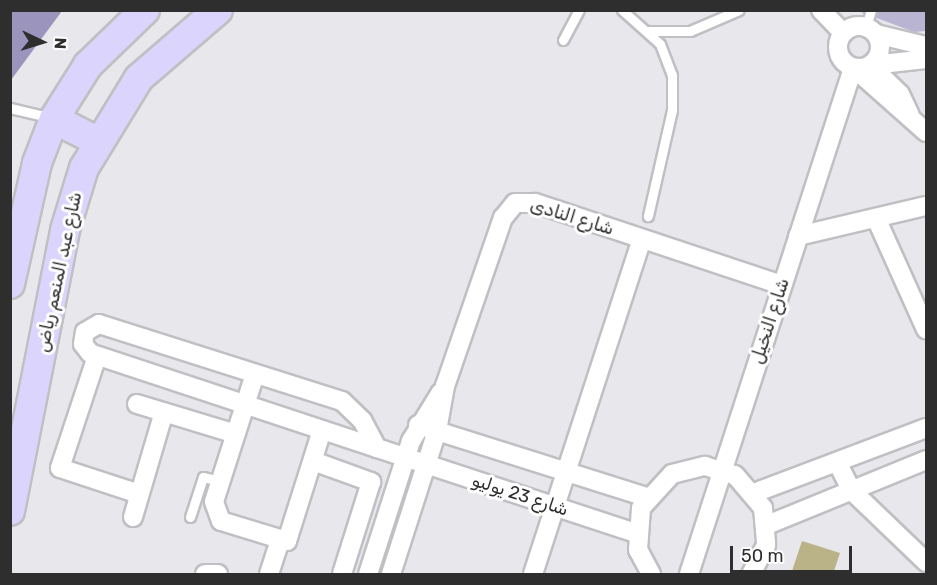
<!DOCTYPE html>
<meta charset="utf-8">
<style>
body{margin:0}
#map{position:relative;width:937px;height:585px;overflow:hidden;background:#e8e7eb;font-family:Rubik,"Noto Sans Arabic",sans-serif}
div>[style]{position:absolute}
.green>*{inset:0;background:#b9b4d1}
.water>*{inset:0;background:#9b94bd}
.building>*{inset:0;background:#b9b387}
.roads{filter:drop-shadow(2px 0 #c0bfc3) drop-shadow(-2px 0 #c0bfc3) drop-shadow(0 2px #c0bfc3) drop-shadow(0 -2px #c0bfc3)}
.service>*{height:9px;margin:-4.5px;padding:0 4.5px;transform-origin:4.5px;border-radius:4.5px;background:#fff}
.minor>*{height:18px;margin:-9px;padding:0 9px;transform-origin:9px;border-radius:9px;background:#fff}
.minor>.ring{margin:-9px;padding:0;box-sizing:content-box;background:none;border:18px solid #fff;border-radius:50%}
.trunk>*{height:28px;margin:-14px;padding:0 14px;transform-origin:14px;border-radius:14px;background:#dbd4fc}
span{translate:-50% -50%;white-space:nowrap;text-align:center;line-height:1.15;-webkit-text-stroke:6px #fff;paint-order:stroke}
.street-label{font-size:18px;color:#2e2e2f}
.frame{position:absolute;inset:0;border:12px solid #2e2e2f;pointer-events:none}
.north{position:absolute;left:12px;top:12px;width:60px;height:60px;-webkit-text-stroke:4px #fff;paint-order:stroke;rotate:94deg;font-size:16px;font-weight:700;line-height:24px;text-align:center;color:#2e2e2f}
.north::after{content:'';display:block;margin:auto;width:21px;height:27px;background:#2e2e2f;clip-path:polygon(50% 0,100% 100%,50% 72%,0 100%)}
.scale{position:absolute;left:730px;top:546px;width:122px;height:27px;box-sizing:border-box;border:3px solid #2e2e2f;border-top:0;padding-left:8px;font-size:18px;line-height:21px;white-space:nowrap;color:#2e2e2f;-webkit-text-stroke:4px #fff;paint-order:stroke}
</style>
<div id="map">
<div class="green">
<i style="clip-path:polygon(858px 11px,926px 11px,926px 31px,914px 32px)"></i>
</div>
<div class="water">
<i style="clip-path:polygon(11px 10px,62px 11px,11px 80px,10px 11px)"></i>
</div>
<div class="building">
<i style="clip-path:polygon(802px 541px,840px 553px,833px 574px,791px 574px)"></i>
</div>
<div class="roads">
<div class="service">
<i style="left:622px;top:10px;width:51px;rotate:41.8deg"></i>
<i style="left:660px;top:44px;width:33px;rotate:69deg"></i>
<i style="left:672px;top:75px;width:35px;rotate:90deg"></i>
<i style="left:672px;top:110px;width:109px;rotate:102.8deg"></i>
<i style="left:866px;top:27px;width:18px;rotate:-74deg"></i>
<i style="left:649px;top:31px;width:41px"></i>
<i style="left:690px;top:31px;width:53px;rotate:-23.2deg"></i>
<i style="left:563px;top:40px;width:34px;rotate:-62deg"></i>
<i style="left:10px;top:108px;width:43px;rotate:13.4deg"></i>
<i style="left:190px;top:517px;width:42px;rotate:-72deg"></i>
<i style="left:203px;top:477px;width:18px;rotate:13deg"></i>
</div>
<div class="minor">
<i style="left:821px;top:10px;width:32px;rotate:46deg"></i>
<i class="ring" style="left:838px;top:26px;width:24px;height:24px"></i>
<i style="left:876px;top:34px;width:51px;rotate:13.5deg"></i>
<i style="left:872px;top:65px;width:54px;rotate:-6.3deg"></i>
<i style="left:873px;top:68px;width:37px;rotate:44deg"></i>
<i style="left:900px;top:94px;width:23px;rotate:65deg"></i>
<i style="left:855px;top:69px;width:95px;rotate:41.6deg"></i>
<i style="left:876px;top:218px;width:122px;rotate:65.8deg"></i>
<i style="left:798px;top:236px;width:131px;rotate:-13.2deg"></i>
<i style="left:99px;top:324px;width:255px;rotate:17.6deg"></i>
<i style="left:342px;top:401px;width:28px;rotate:44deg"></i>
<i style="left:362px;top:420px;width:32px;rotate:62deg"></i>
<i style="left:377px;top:448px;width:302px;rotate:-161.7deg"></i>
<i style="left:90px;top:353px;width:11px;rotate:-128deg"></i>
<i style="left:83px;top:344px;width:12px;rotate:-81deg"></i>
<i style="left:85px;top:332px;width:16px;rotate:-30deg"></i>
<i style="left:97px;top:356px;width:118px;rotate:108.3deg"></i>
<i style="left:60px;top:468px;width:83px;rotate:18.2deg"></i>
<i style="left:255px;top:374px;width:134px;rotate:107.8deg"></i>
<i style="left:214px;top:502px;width:20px;rotate:70deg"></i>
<i style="left:221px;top:521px;width:69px;rotate:16.9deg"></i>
<i style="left:287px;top:541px;width:116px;rotate:-72.5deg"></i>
<i style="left:137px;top:404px;width:103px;rotate:16.9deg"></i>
<i style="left:418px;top:425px;width:239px;rotate:17.5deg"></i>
<i style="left:377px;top:448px;width:273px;rotate:18.2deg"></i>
<i style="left:313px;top:461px;width:62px;rotate:19.9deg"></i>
<i style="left:371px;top:482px;width:96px;rotate:107.5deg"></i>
<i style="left:837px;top:462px;width:31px;rotate:63deg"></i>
<i style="left:851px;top:490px;width:104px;rotate:43.8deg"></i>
<i style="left:754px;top:493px;width:184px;rotate:-20.7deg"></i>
<i style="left:133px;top:517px;width:109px;rotate:-73.6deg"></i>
<i style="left:767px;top:525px;width:172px;rotate:-22.2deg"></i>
<i style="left:205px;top:574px;width:13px"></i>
<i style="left:269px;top:574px;width:33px;rotate:-72deg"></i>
<i style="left:368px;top:574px;width:140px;rotate:-72.1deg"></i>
<i style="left:411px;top:441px;width:57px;rotate:-58.5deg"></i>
<i style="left:391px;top:574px;width:150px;rotate:-72.2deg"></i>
<i style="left:437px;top:431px;width:46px;rotate:-79.9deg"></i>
<i style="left:445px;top:386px;width:178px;rotate:-71deg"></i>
<i style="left:503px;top:218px;width:19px;rotate:-51deg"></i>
<i style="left:515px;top:203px;width:20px"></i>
<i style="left:535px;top:203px;width:260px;rotate:18.4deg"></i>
<i style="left:533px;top:574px;width:352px;rotate:-72deg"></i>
<i style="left:651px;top:574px;width:27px;rotate:-118deg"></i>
<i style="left:638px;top:550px;width:42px;rotate:-85.9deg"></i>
<i style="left:641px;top:508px;width:46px;rotate:-47.6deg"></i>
<i style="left:672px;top:474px;width:34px;rotate:-14deg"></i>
<i style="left:705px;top:466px;width:31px;rotate:17deg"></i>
<i style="left:735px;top:475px;width:43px;rotate:49.7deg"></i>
<i style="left:763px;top:508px;width:37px;rotate:85deg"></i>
<i style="left:766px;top:545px;width:33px;rotate:117deg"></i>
<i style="left:689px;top:574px;width:532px;rotate:-72.04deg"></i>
</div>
<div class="trunk">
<i style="left:54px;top:119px;width:48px;rotate:27.1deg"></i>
<i style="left:10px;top:284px;width:124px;rotate:-77.4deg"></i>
<i style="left:37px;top:163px;width:47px;rotate:-68.9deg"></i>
<i style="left:54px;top:119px;width:64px;rotate:-57.8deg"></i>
<i style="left:88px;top:65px;width:79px;rotate:-44deg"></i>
<i style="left:10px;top:511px;width:286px;rotate:-78.9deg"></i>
<i style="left:65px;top:230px;width:65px;rotate:-73deg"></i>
<i style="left:84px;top:168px;width:105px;rotate:-58.6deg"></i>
<i style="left:139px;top:78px;width:104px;rotate:-40.7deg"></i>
</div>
</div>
<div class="street-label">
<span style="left:572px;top:217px;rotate:17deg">شارع النادى</span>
<span style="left:59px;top:272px;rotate:-78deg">شارع عبد المنعم رياض</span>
<span style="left:770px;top:321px;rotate:-72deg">شارع النخيل</span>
<span style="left:520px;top:495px;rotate:18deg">شارع 23 يوليو</span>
</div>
<div class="frame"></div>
<div class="north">N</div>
<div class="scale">50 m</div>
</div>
